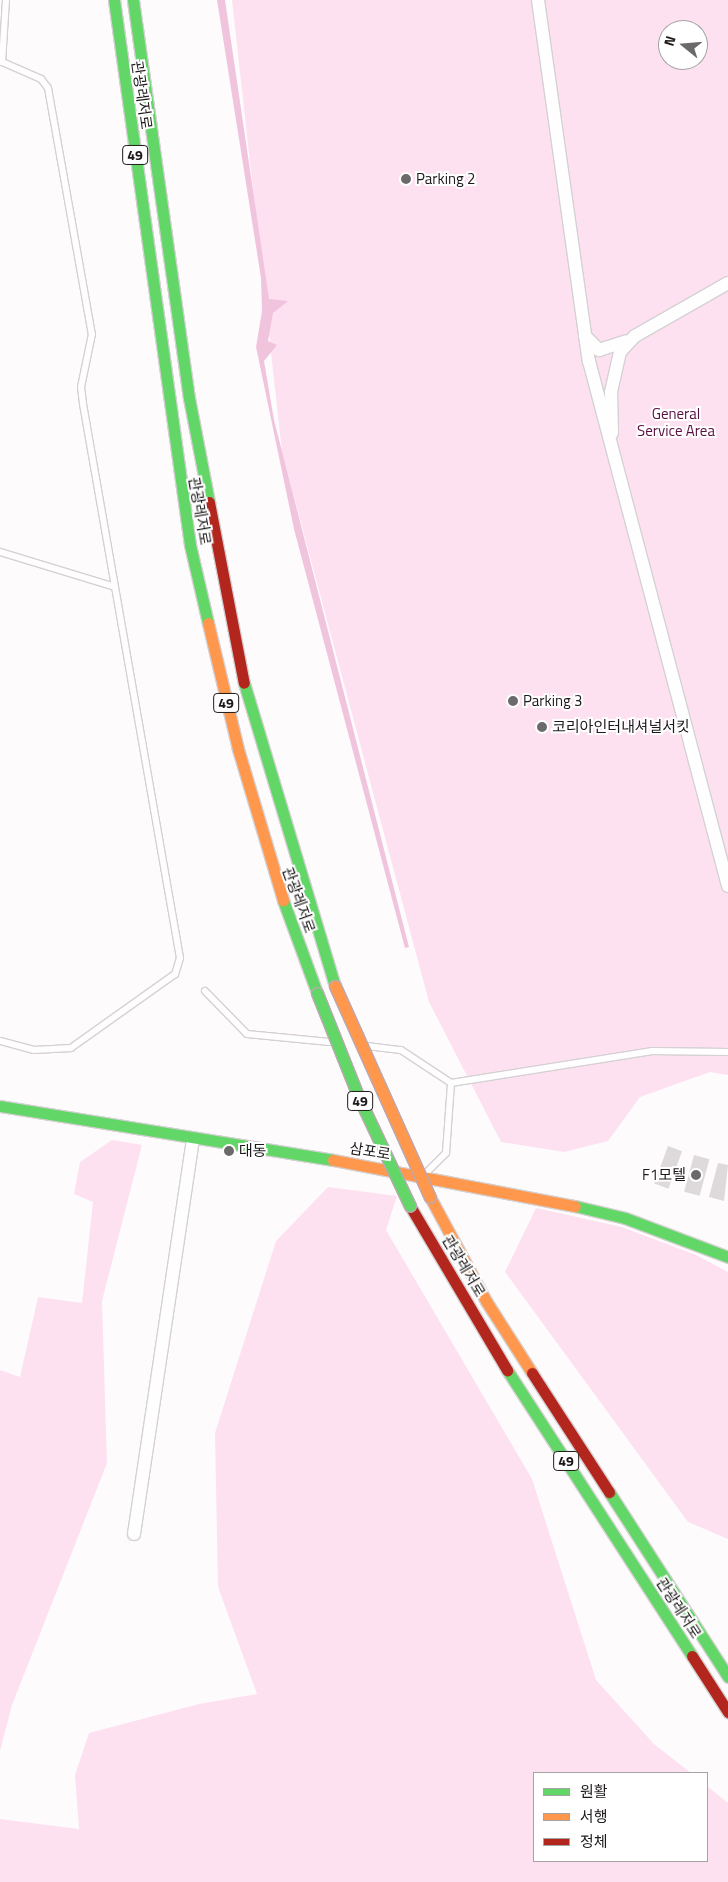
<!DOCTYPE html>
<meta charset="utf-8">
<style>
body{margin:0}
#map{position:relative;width:728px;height:1882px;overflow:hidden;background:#fefbfd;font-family:"Titillium Web","Noto Sans KR",sans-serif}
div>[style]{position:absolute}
.green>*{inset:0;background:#fde1f1}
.water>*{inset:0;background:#f1c4de}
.building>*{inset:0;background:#dedadc;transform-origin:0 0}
.roads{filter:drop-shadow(1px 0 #d5d1d3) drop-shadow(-1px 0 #d5d1d3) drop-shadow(0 1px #d5d1d3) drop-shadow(0 -1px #d5d1d3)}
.lane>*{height:6px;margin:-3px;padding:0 3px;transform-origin:3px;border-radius:3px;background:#fffeff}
.street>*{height:12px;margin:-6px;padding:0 6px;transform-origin:6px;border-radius:6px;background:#fffeff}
.fast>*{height:11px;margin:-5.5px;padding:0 5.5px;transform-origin:5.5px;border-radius:5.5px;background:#63d668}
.slow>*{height:11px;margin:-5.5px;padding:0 5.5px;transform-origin:5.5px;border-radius:5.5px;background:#ff974d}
.jam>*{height:11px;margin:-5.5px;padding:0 5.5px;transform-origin:5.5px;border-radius:5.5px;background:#b3261e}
.bridges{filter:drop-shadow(1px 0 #baa9b3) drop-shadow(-1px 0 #baa9b3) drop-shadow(0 1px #baa9b3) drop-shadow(0 -1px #baa9b3)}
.fast-bridge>*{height:11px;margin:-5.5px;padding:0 5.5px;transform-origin:5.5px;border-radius:5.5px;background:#63d668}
.slow-bridge>*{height:11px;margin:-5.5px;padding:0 5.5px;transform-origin:5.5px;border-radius:5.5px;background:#ff974d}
.dots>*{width:14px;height:14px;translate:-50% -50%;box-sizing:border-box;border:2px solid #fff;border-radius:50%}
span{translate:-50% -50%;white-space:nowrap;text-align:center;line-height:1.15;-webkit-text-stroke:4px #fff;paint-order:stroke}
.shield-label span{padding:1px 4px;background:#fff;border:1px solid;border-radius:4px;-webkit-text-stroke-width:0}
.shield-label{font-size:14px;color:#1e1a1c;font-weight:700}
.street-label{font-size:15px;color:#1e1a1c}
.poi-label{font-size:15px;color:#1e1a1c}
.left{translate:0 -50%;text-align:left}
.right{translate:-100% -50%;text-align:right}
.park-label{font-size:15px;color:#581040}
.legend{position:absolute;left:533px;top:1772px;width:175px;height:90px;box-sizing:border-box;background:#fff;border:1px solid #a5a3a4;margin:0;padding:6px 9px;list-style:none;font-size:15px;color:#1e1a1c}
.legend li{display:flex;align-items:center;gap:10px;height:25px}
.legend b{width:25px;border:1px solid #a5a3a4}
.north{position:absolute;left:658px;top:20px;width:50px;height:50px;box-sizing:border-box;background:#fff;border:1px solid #a5a3a4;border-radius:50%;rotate:287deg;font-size:14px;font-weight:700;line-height:20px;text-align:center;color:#1e1a1c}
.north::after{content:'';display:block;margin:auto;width:18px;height:22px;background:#6c696b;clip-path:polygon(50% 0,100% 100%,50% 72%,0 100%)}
</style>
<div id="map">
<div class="green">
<i style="clip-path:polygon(evenodd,232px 0,728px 0,728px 1075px,710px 1072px,640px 1097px,608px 1141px,564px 1152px,501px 1142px,429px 1002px,282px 452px,232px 0,668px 30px,698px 30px,698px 60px,668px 60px,668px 30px)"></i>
<i style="clip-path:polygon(112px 1140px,142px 1145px,102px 1301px,107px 1463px,12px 1705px,0 1751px,0 1370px,20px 1377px,38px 1297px,82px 1303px,93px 1202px,74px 1194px,80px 1162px)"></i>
<i style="clip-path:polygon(328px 1187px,397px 1196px,386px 1230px,532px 1479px,596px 1680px,654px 1744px,691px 1773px,534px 1773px,534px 1861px,707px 1861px,707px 1786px,728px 1803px,728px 1882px,0 1882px,0 1819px,79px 1829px,75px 1775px,89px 1733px,199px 1704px,257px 1694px,218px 1587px,215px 1433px,276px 1241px)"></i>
<i style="clip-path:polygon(536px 1208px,622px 1227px,696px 1255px,728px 1272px,728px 1539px,688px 1522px,505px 1272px)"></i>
</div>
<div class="water">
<i style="clip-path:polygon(217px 0,225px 0,269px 299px,288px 301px,273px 313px,268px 341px,277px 345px,264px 361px,274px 420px,409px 947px,405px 948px,294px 529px,256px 347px,262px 311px,261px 278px)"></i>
</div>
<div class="building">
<i style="left:668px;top:1146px;width:15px;height:40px;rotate:20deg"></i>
<i style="left:694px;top:1155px;width:16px;height:38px;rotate:15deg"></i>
<i style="clip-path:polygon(718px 1163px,728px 1165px,724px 1201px,709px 1197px)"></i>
</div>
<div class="roads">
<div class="lane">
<i style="left:0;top:61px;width:45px;rotate:23.7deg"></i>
<i style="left:41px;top:79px;width:11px;rotate:52deg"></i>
<i style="left:48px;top:88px;width:250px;rotate:79.9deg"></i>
<i style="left:92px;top:334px;width:54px;rotate:101.7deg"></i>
<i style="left:81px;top:387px;width:17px;rotate:83deg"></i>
<i style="left:83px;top:404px;width:562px;rotate:80.07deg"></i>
<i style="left:180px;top:958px;width:17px;rotate:107deg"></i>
<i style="left:175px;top:974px;width:128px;rotate:144.6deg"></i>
<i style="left:71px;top:1048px;width:37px;rotate:177deg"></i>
<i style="left:34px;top:1050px;width:35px;rotate:-165deg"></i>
<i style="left:2px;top:62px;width:62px;rotate:-86.3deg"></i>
<i style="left:0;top:552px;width:117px;rotate:16.9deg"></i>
<i style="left:205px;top:991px;width:60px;rotate:45.7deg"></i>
<i style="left:247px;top:1034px;width:83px;rotate:5.5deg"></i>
<i style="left:367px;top:1046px;width:34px;rotate:7deg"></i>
<i style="left:401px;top:1050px;width:60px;rotate:33.4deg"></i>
<i style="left:451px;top:1083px;width:204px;rotate:-9deg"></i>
<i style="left:652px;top:1051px;width:76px;rotate:0.8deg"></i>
<i style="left:427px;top:1172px;width:27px;rotate:-45deg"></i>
<i style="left:446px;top:1153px;width:70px;rotate:-85.9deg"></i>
</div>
<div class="street">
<i style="left:538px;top:0;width:365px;rotate:82deg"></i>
<i style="left:589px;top:361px;width:543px;rotate:75.17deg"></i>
<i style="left:585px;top:336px;width:20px;rotate:45deg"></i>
<i style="left:599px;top:350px;width:28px;rotate:-18deg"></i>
<i style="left:612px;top:433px;width:41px;rotate:-91.4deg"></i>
<i style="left:611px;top:392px;width:41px;rotate:-77.3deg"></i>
<i style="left:620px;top:352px;width:22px;rotate:-47deg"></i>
<i style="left:635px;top:336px;width:107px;rotate:-29.7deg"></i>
<i style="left:134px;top:1534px;width:399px;rotate:-81.5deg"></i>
</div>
<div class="fast">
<i style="left:114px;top:0;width:550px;rotate:82.06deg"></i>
<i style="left:190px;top:545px;width:80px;rotate:77deg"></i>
<i style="left:133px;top:0;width:402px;rotate:82deg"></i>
<i style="left:189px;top:398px;width:106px;rotate:79.1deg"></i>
<i style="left:244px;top:683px;width:316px;rotate:73.3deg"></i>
<i style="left:283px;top:900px;width:99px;rotate:69.9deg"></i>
<i style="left:0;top:1106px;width:337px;rotate:9.2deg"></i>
<i style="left:575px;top:1206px;width:51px;rotate:13.5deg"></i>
<i style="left:625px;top:1218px;width:110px;rotate:20.7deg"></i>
<i style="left:507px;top:1370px;width:341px;rotate:57.1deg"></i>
<i style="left:609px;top:1492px;width:220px;rotate:57.2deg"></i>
</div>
<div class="slow">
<i style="left:208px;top:623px;width:130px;rotate:76.6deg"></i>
<i style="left:238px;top:749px;width:158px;rotate:73.4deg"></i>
<i style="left:333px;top:1160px;width:246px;rotate:10.8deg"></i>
<i style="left:430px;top:1197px;width:118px;rotate:61.7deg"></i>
<i style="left:486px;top:1301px;width:85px;rotate:57.4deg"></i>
</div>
<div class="jam">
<i style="left:209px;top:502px;width:184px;rotate:79.1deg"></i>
<i style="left:410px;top:1206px;width:191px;rotate:59.4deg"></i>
<i style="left:532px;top:1373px;width:142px;rotate:57.1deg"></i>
<i style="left:692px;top:1656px;width:67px;rotate:57.3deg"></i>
</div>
</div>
<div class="bridges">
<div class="fast-bridge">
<i style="left:317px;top:993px;width:113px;rotate:68.2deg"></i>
<i style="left:359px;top:1098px;width:119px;rotate:64.7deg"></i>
</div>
<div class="slow-bridge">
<i style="left:335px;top:986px;width:231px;rotate:65.8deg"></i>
</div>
</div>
<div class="dots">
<i style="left:406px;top:179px;background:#6c696b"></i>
<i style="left:513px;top:701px;background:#6c696b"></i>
<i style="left:542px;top:727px;background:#6c696b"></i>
<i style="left:229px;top:1151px;background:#6c696b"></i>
<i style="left:696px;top:1175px;background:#6c696b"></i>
</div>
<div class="shield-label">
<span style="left:135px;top:155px">49</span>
<span style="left:226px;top:703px">49</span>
<span style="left:360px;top:1101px">49</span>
<span style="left:566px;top:1461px">49</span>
</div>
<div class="street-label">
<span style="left:142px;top:95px;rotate:82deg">관광레저로</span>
<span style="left:200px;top:511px;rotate:80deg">관광레저로</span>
<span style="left:299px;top:900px;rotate:70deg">관광레저로</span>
<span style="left:370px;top:1151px;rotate:9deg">삼포로</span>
<span style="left:464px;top:1266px;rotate:59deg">관광레저로</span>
<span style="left:679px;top:1608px;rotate:57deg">관광레저로</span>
</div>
<div class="poi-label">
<span class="left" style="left:416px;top:179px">Parking 2</span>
<span class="left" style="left:523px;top:701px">Parking 3</span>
<span class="left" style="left:552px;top:727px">코리아인터내셔널서킷</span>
<span class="left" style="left:239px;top:1151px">대동</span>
<span class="right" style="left:686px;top:1175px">F1모텔</span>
</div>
<div class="park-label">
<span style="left:676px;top:422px">General<br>Service Area</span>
</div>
<ul class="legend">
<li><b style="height:6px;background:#63d668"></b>원활</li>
<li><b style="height:6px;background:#ff974d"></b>서행</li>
<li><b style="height:6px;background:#b3261e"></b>정체</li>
</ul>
<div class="north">N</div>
</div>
